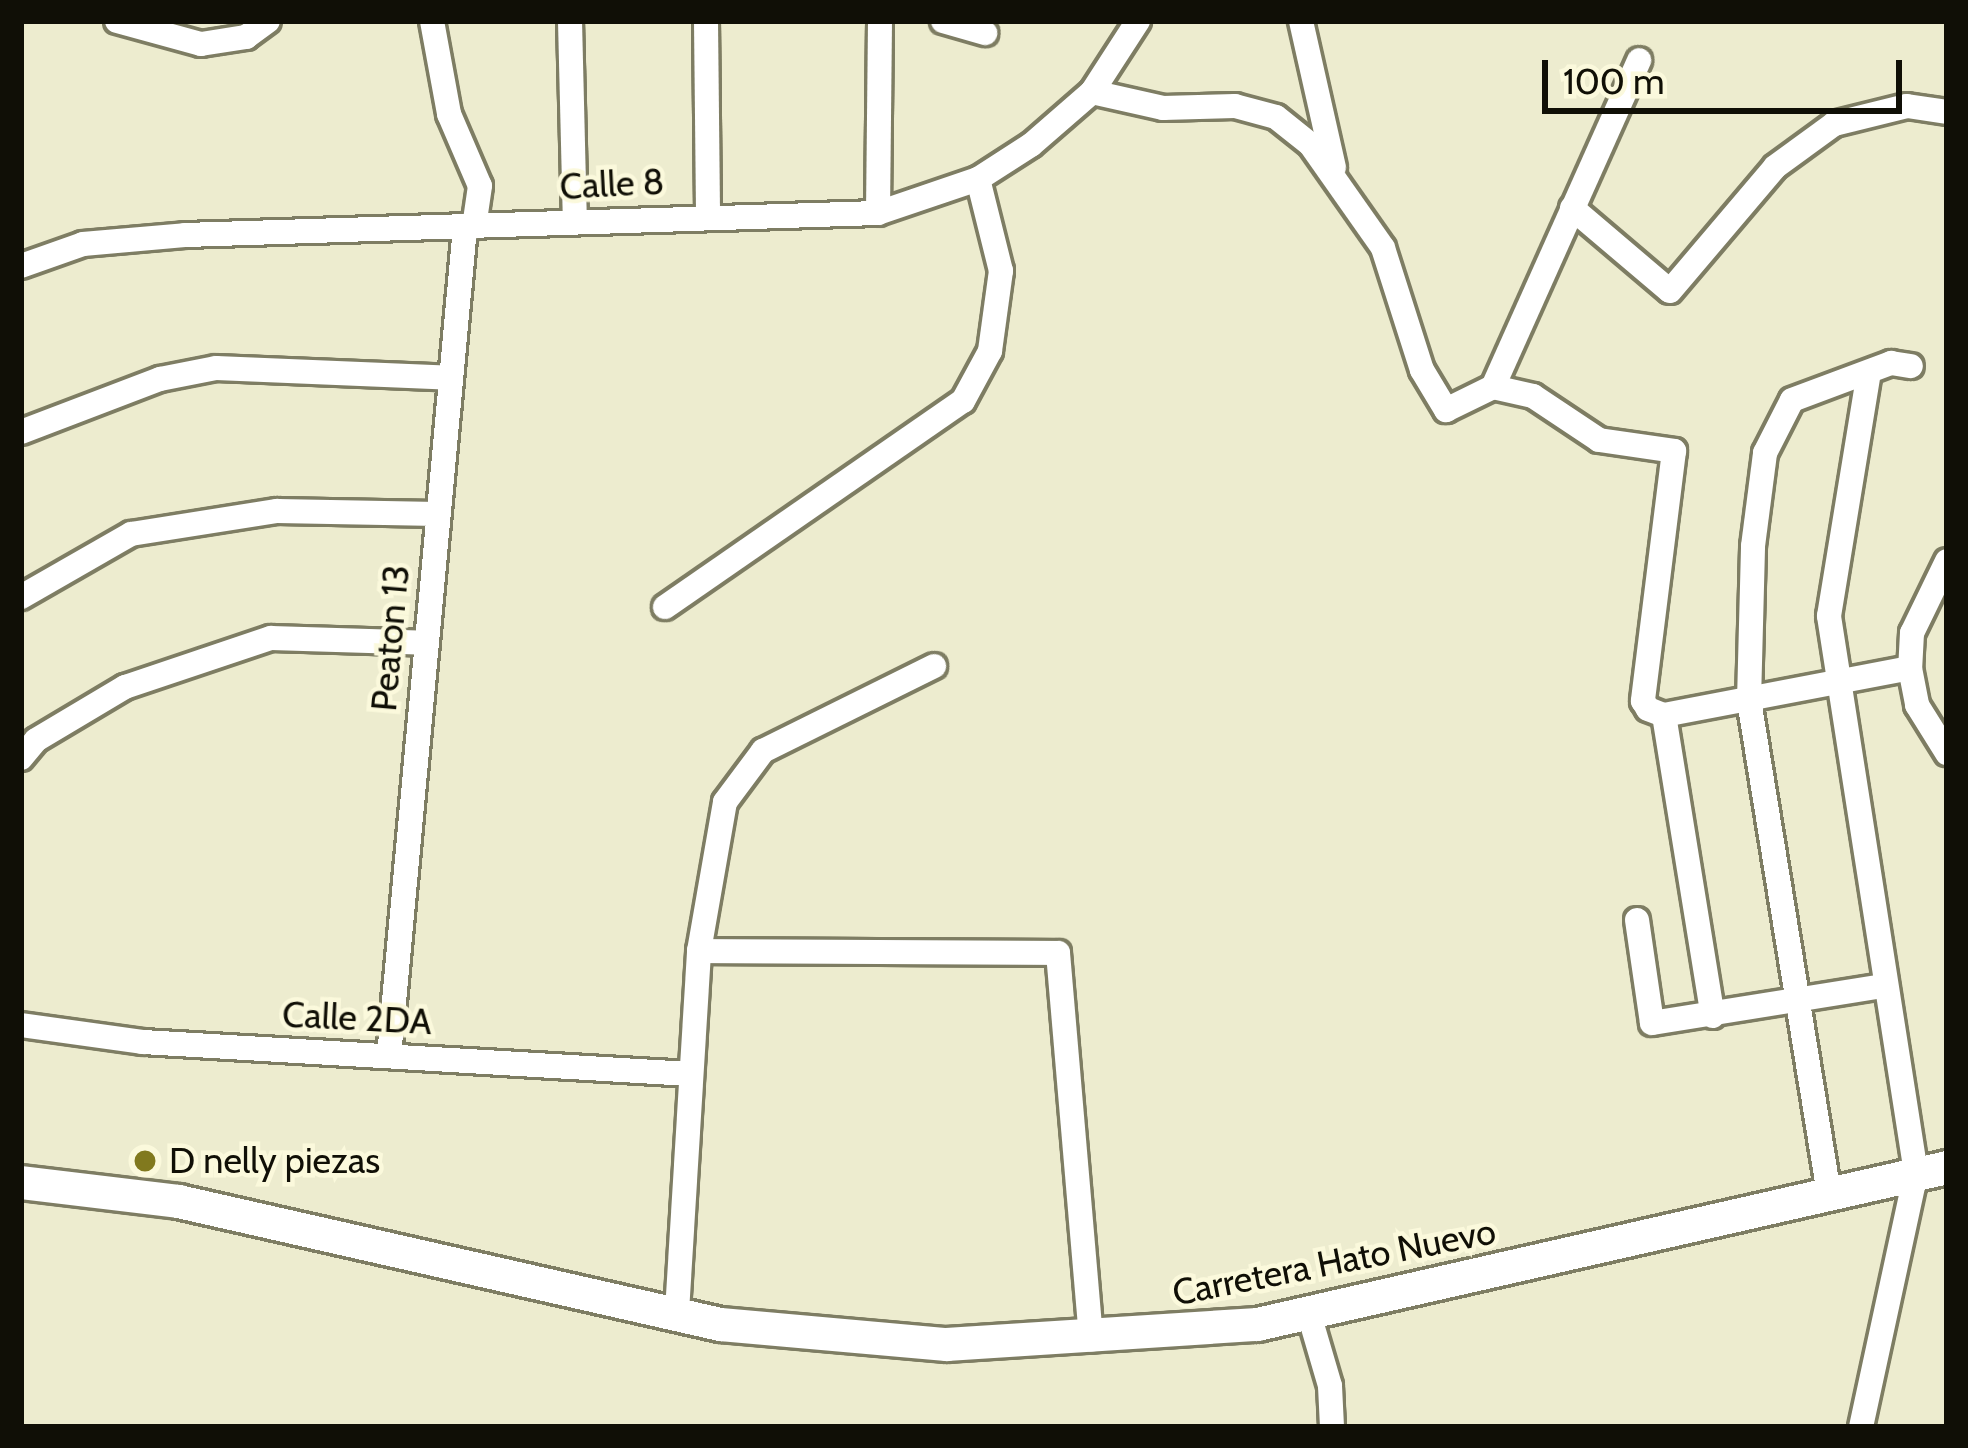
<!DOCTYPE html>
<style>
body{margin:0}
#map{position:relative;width:1968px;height:1448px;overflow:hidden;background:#edeccf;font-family:Cabin,sans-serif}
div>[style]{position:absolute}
.roads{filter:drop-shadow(3px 0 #7e7d63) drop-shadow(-3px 0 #7e7d63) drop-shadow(0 3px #7e7d63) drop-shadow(0 -3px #7e7d63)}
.minor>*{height:24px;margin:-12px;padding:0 12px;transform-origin:12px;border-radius:12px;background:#fff}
.major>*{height:33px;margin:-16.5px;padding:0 16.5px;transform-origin:16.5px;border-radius:16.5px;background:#fff}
.dots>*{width:33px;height:33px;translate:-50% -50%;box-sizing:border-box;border:6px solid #fbf9dc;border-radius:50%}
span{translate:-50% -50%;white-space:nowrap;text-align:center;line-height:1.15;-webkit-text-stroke:9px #fbf9dc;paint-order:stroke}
.street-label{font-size:36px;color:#100f06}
.poi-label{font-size:36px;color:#100f06}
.left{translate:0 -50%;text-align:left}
.frame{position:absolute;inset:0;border:24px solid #100f06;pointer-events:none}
.scale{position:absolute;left:1542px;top:60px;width:360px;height:54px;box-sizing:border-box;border:6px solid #100f06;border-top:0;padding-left:15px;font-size:36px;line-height:42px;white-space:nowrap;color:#100f06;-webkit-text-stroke:9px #fbf9dc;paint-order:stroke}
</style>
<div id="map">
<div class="roads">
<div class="minor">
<i style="left:117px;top:21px;width:87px;rotate:15.3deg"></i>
<i style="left:201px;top:44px;width:46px;rotate:-8.8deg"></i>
<i style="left:246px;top:37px;width:27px;rotate:-36deg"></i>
<i style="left:432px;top:21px;width:95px;rotate:79.6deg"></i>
<i style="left:449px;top:114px;width:78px;rotate:66.7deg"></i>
<i style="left:480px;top:186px;width:41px;rotate:98.3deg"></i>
<i style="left:570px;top:21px;width:201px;rotate:88.6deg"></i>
<i style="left:706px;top:21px;width:194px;rotate:89.4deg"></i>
<i style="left:943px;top:21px;width:44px;rotate:15.9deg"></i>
<i style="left:1301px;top:21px;width:150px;rotate:77.3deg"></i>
<i style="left:1092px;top:92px;width:73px;rotate:12.7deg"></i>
<i style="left:1163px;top:108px;width:72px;rotate:-1.6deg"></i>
<i style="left:1235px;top:106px;width:42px;rotate:15deg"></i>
<i style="left:1276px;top:117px;width:43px;rotate:38.5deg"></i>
<i style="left:1310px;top:144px;width:127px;rotate:54.9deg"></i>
<i style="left:1383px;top:248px;width:128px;rotate:72.3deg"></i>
<i style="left:1422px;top:370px;width:47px;rotate:59deg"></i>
<i style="left:1446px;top:410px;width:52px;rotate:-26.1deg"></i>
<i style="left:1493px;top:387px;width:41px;rotate:12.7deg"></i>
<i style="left:1533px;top:396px;width:79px;rotate:33.7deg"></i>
<i style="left:1599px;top:440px;width:76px;rotate:8.3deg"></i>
<i style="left:1674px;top:451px;width:252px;rotate:97.1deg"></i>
<i style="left:1643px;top:701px;width:9px;rotate:58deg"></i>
<i style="left:1648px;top:709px;width:17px;rotate:21deg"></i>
<i style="left:1664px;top:715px;width:250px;rotate:-10.8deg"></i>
<i style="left:1572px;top:208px;width:128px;rotate:40.3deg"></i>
<i style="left:1670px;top:291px;width:162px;rotate:-49.7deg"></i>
<i style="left:1775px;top:167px;width:73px;rotate:-36.1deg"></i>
<i style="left:1834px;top:124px;width:75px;rotate:-13.9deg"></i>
<i style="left:1907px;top:106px;width:40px;rotate:8.5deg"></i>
<i style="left:878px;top:213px;width:192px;rotate:-89.4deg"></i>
<i style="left:21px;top:266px;width:66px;rotate:-19.5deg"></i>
<i style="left:83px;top:244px;width:102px;rotate:-5deg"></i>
<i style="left:185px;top:235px;width:693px;rotate:-1.82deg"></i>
<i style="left:878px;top:213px;width:106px;rotate:-18.8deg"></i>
<i style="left:978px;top:179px;width:63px;rotate:-32.7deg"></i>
<i style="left:1031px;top:145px;width:81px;rotate:-41deg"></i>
<i style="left:1092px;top:92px;width:85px;rotate:-57.1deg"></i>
<i style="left:1493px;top:387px;width:358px;rotate:-65.9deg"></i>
<i style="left:21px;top:432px;width:149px;rotate:-20.9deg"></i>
<i style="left:160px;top:379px;width:57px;rotate:-11.1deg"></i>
<i style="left:216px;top:368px;width:235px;rotate:2.4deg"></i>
<i style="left:1947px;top:561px;width:80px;rotate:115.9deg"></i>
<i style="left:1912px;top:633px;width:35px;rotate:93deg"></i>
<i style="left:1910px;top:668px;width:38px;rotate:79deg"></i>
<i style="left:1917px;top:705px;width:57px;rotate:58deg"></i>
<i style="left:21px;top:597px;width:127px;rotate:-29.8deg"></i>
<i style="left:131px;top:534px;width:148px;rotate:-9deg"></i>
<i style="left:277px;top:511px;width:161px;rotate:1.1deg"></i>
<i style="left:665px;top:607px;width:362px;rotate:-34.7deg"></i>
<i style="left:963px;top:401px;width:57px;rotate:-61.6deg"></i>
<i style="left:990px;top:351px;width:81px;rotate:-82.2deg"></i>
<i style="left:1001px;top:271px;width:95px;rotate:-104deg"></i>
<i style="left:1664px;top:715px;width:305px;rotate:80.8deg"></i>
<i style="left:21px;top:758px;width:23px;rotate:-50deg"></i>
<i style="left:36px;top:740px;width:104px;rotate:-30.8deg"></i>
<i style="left:125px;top:687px;width:154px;rotate:-18.6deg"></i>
<i style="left:271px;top:638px;width:155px;rotate:1.8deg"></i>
<i style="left:1637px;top:920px;width:104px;rotate:81.7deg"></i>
<i style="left:1652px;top:1023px;width:233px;rotate:-9.1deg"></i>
<i style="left:699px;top:951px;width:359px;rotate:0.3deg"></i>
<i style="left:1058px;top:953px;width:388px;rotate:85.1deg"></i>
<i style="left:21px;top:1025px;width:123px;rotate:7.9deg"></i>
<i style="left:143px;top:1042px;width:548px;rotate:3.35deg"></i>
<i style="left:389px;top:1056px;width:832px;rotate:-84.76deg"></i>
<i style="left:1829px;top:1194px;width:499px;rotate:-99.2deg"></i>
<i style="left:1749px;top:701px;width:155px;rotate:-88.5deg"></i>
<i style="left:1753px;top:546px;width:94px;rotate:-82.6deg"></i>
<i style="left:1765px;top:453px;width:59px;rotate:-63deg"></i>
<i style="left:1792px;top:400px;width:106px;rotate:-20.5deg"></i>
<i style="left:1891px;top:363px;width:20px;rotate:9deg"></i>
<i style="left:677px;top:1312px;width:362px;rotate:-86.5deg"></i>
<i style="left:699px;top:951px;width:151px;rotate:-80.1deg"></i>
<i style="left:725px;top:802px;width:64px;rotate:-53.3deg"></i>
<i style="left:763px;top:751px;width:191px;rotate:-26.4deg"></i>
<i style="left:1309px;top:1314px;width:75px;rotate:73.7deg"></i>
<i style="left:1330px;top:1386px;width:41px;rotate:87.2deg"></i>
<i style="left:1861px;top:1427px;width:260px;rotate:-77.8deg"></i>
<i style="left:1916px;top:1173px;width:564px;rotate:-98.88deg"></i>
<i style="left:1829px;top:616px;width:247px;rotate:-80.7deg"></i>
</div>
<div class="major">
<i style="left:21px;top:1182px;width:158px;rotate:6.9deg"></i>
<i style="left:178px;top:1201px;width:556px;rotate:12.79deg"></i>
<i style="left:720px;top:1324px;width:227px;rotate:5.1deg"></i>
<i style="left:946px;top:1344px;width:312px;rotate:-3.7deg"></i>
<i style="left:1257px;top:1324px;width:708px;rotate:-12.82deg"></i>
</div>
</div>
<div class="dots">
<i style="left:145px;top:1161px;background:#81791e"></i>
</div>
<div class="street-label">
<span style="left:612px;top:184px;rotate:-3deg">Calle 8</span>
<span style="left:390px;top:638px;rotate:-85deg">Peaton 13</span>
<span style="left:357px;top:1018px;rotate:3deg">Calle 2DA</span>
<span style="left:1334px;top:1262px;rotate:-11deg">Carretera Hato Nuevo</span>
</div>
<div class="poi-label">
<span class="left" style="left:169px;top:1161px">D nelly piezas</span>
</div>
<div class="frame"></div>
<div class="scale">100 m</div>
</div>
